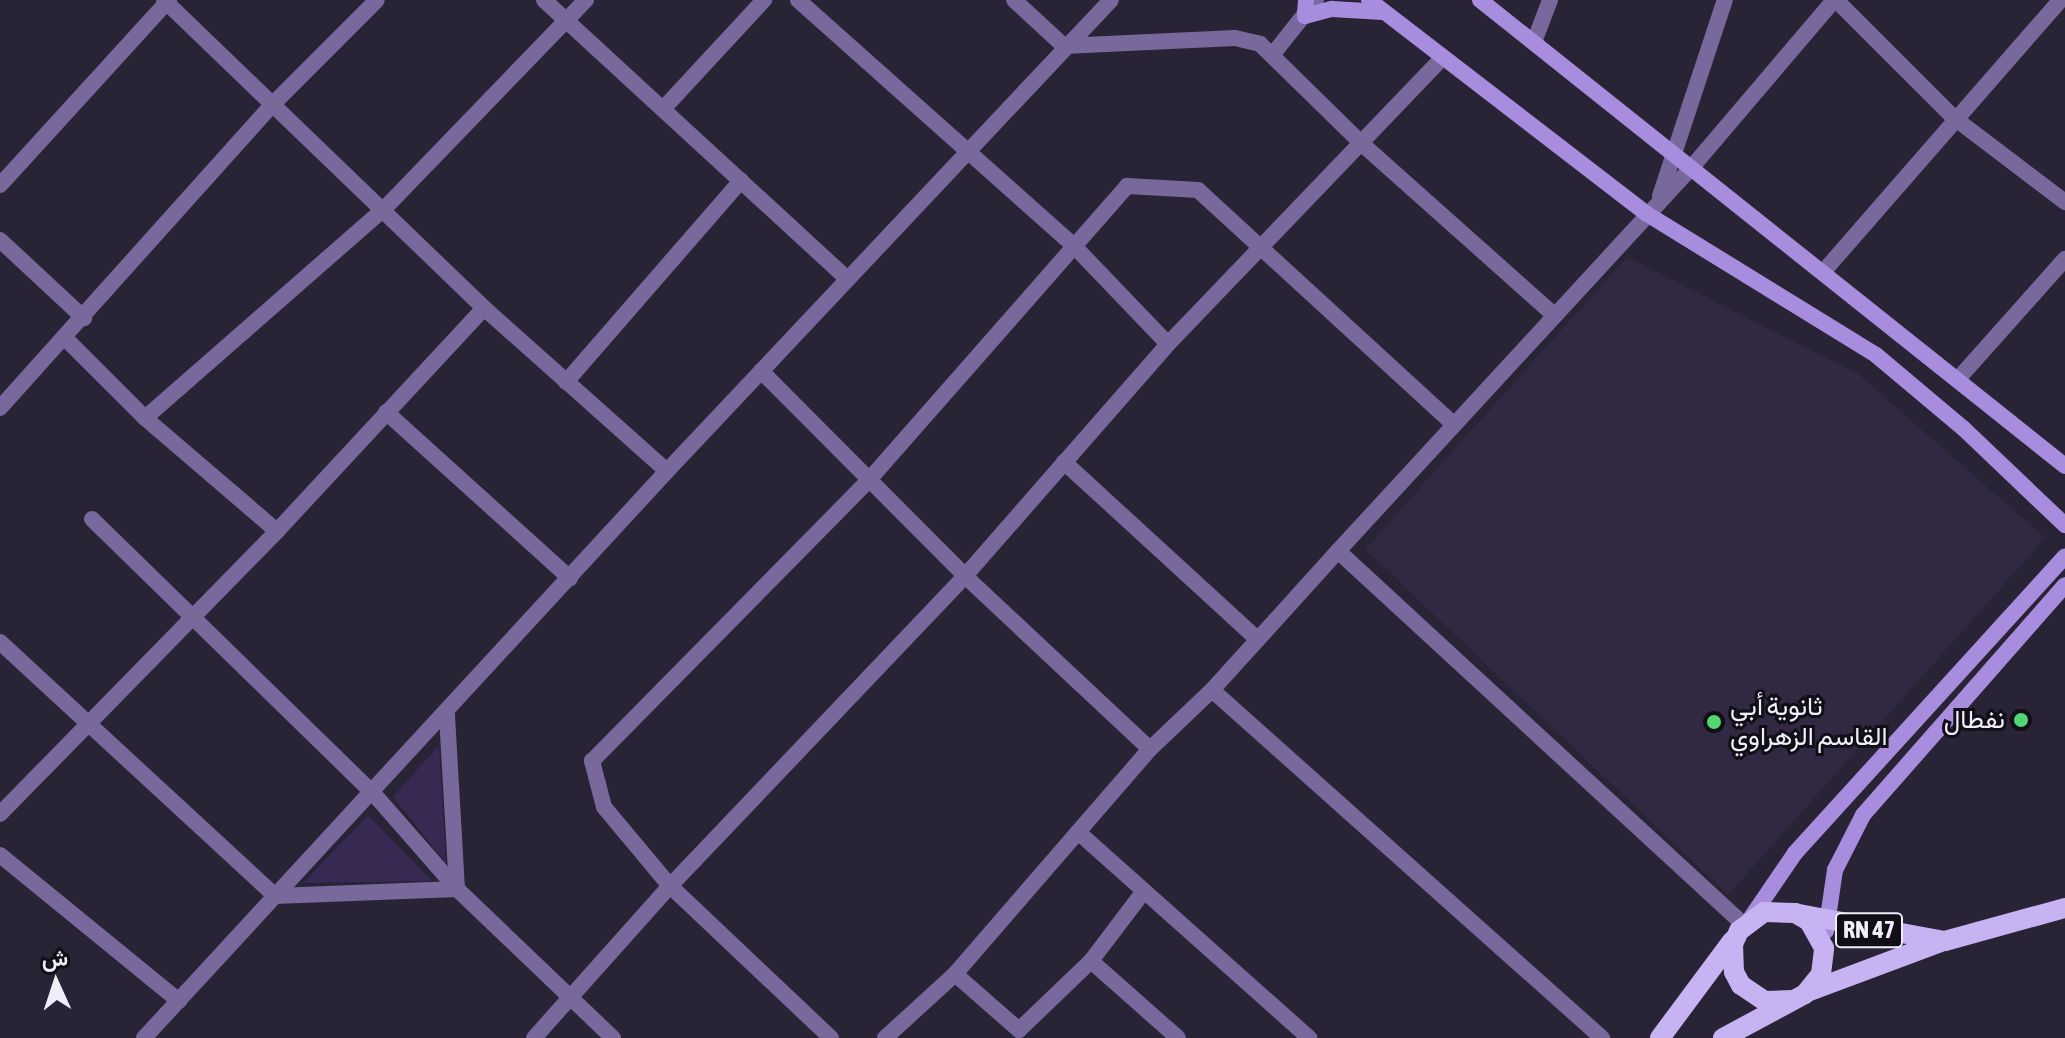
<!DOCTYPE html>
<meta charset="utf-8">
<style>
body{margin:0}
#map{position:relative;width:2065px;height:1038px;overflow:hidden;background:#282335;font-family:"Asap Condensed",Vazirmatn,sans-serif}
div>[style]{position:absolute}
.built>*{inset:0;background:#312941}
.green>*{inset:0;background:#382953}
.street>*{height:16px;margin:-8px;padding:0 8px;transform-origin:8px;border-radius:8px;background:#79689b}
.secondary>*{height:16px;margin:-8px;padding:0 8px;transform-origin:8px;border-radius:8px;background:#a88dde}
.primary>*{height:20px;margin:-10px;padding:0 10px;transform-origin:10px;border-radius:10px;background:#c7b3f2}
.dots>*{width:22px;height:22px;translate:-50% -50%;box-sizing:border-box;border:4px solid #100e16;border-radius:50%}
span{translate:-50% -50%;white-space:nowrap;text-align:center;line-height:1.15;-webkit-text-stroke:6px #100e16;paint-order:stroke}
.shield-label span{padding:2px 6px;background:#100e16;border:2px solid;border-radius:6px;-webkit-text-stroke-width:0}
.shield-label{font-size:24px;color:#f1edfa;font-weight:700}
.poi-label{font-size:26px;color:#f1edfa}
.left{translate:0 -50%;text-align:left}
.right{translate:-100% -50%;text-align:right}
.north{position:absolute;left:16px;top:942px;width:80px;height:80px;-webkit-text-stroke:6px #100e16;paint-order:stroke;rotate:357deg;font-size:22px;font-weight:700;line-height:32px;text-align:center;color:#f1edfa}
.north::after{content:'';display:block;margin:auto;width:28px;height:36px;background:#f1edfa;clip-path:polygon(50% 0,100% 100%,50% 72%,0 100%)}
</style>
<div id="map">
<div class="built">
<i style="clip-path:polygon(1627px 257px,1857px 373px,2045px 538px,1728px 895px,1365px 549px)"></i>
</div>
<div class="green">
<i style="clip-path:polygon(439px 745px,446px 863px,393px 797px)"></i>
<i style="clip-path:polygon(368px 815px,432px 881px,303px 883px)"></i>
</div>
<div class="street">
<i style="left:164px;top:0;width:444px;rotate:43.9deg"></i>
<i style="left:484px;top:308px;width:245px;rotate:41.7deg"></i>
<i style="left:544px;top:0;width:412px;rotate:42.6deg"></i>
<i style="left:798px;top:0;width:371px;rotate:41.7deg"></i>
<i style="left:1075px;top:247px;width:134px;rotate:46.2deg"></i>
<i style="left:1014px;top:0;width:68px;rotate:42.6deg"></i>
<i style="left:1064px;top:46px;width:171px;rotate:-2.7deg"></i>
<i style="left:1235px;top:38px;width:26px;rotate:13deg"></i>
<i style="left:1260px;top:44px;width:141px;rotate:44.4deg"></i>
<i style="left:1361px;top:143px;width:259px;rotate:41.7deg"></i>
<i style="left:1836px;top:0;width:165px;rotate:45deg"></i>
<i style="left:1953px;top:117px;width:141px;rotate:37.2deg"></i>
<i style="left:1534px;top:42px;width:45px;rotate:-69.1deg"></i>
<i style="left:1273px;top:54px;width:69px;rotate:-51.5deg"></i>
<i style="left:663px;top:109px;width:149px;rotate:-47.2deg"></i>
<i style="left:0;top:185px;width:251px;rotate:-47.6deg"></i>
<i style="left:1660px;top:196px;width:206px;rotate:-71.7deg"></i>
<i style="left:0;top:240px;width:115px;rotate:42.9deg"></i>
<i style="left:1824px;top:271px;width:359px;rotate:-48.9deg"></i>
<i style="left:65px;top:338px;width:113px;rotate:45deg"></i>
<i style="left:145px;top:418px;width:317px;rotate:-41.2deg"></i>
<i style="left:384px;top:209px;width:291px;rotate:-46deg"></i>
<i style="left:761px;top:371px;width:289px;rotate:45.1deg"></i>
<i style="left:965px;top:576px;width:253px;rotate:43.1deg"></i>
<i style="left:1958px;top:379px;width:161px;rotate:-48.3deg"></i>
<i style="left:566px;top:382px;width:267px;rotate:-49deg"></i>
<i style="left:0;top:408px;width:407px;rotate:-48.1deg"></i>
<i style="left:272px;top:105px;width:148px;rotate:-45deg"></i>
<i style="left:386px;top:412px;width:248px;rotate:42.1deg"></i>
<i style="left:145px;top:418px;width:174px;rotate:40.6deg"></i>
<i style="left:1064px;top:462px;width:262px;rotate:42.5deg"></i>
<i style="left:92px;top:519px;width:392px;rotate:44.3deg"></i>
<i style="left:373px;top:793px;width:128px;rotate:48.8deg"></i>
<i style="left:457px;top:889px;width:216px;rotate:43.7deg"></i>
<i style="left:1338px;top:551px;width:522px;rotate:-47.33deg"></i>
<i style="left:1692px;top:167px;width:219px;rotate:-49.6deg"></i>
<i style="left:0;top:642px;width:374px;rotate:42.7deg"></i>
<i style="left:275px;top:896px;width:182px;rotate:-2.2deg"></i>
<i style="left:457px;top:889px;width:175px;rotate:-93.3deg"></i>
<i style="left:1212px;top:690px;width:523px;rotate:41.74deg"></i>
<i style="left:0;top:814px;width:396px;rotate:-45.6deg"></i>
<i style="left:277px;top:531px;width:304px;rotate:-47.1deg"></i>
<i style="left:1078px;top:832px;width:310px;rotate:41.7deg"></i>
<i style="left:0;top:855px;width:231px;rotate:39.2deg"></i>
<i style="left:1091px;top:961px;width:116px;rotate:41.5deg"></i>
<i style="left:955px;top:974px;width:85px;rotate:41.2deg"></i>
<i style="left:1019px;top:1030px;width:100px;rotate:-43.8deg"></i>
<i style="left:1091px;top:961px;width:88px;rotate:-52.9deg"></i>
<i style="left:144px;top:1038px;width:771px;rotate:-47.31deg"></i>
<i style="left:667px;top:471px;width:647px;rotate:-46.69deg"></i>
<i style="left:534px;top:1038px;width:204px;rotate:-48.2deg"></i>
<i style="left:670px;top:886px;width:428px;rotate:-46.4deg"></i>
<i style="left:965px;top:576px;width:308px;rotate:-48.8deg"></i>
<i style="left:1168px;top:344px;width:397px;rotate:-46.2deg"></i>
<i style="left:831px;top:1038px;width:221px;rotate:-136.6deg"></i>
<i style="left:670px;top:886px;width:103px;rotate:-129.9deg"></i>
<i style="left:604px;top:807px;width:48px;rotate:-104.6deg"></i>
<i style="left:592px;top:761px;width:393px;rotate:-45.4deg"></i>
<i style="left:868px;top:481px;width:393px;rotate:-48.7deg"></i>
<i style="left:1127px;top:186px;width:71px;rotate:3.2deg"></i>
<i style="left:1198px;top:190px;width:345px;rotate:42.5deg"></i>
<i style="left:885px;top:1038px;width:95px;rotate:-42.4deg"></i>
<i style="left:955px;top:974px;width:298px;rotate:-49.1deg"></i>
<i style="left:1150px;top:749px;width:86px;rotate:-43.6deg"></i>
<i style="left:1212px;top:690px;width:188px;rotate:-47.8deg"></i>
<i style="left:1338px;top:551px;width:552px;rotate:42.65deg"></i>
</div>
<div class="secondary">
<i style="left:1306px;top:0;width:16px;rotate:94deg"></i>
<i style="left:1305px;top:16px;width:28px;rotate:-15deg"></i>
<i style="left:1332px;top:9px;width:51px;rotate:3.4deg"></i>
<i style="left:1369px;top:0;width:351px;rotate:37.6deg"></i>
<i style="left:1647px;top:214px;width:269px;rotate:31.6deg"></i>
<i style="left:1876px;top:355px;width:114px;rotate:40deg"></i>
<i style="left:1963px;top:428px;width:141px;rotate:43.6deg"></i>
<i style="left:1480px;top:0;width:748px;rotate:38.54deg"></i>
<i style="left:1750px;top:919px;width:80px;rotate:-55.7deg"></i>
<i style="left:1795px;top:853px;width:401px;rotate:-47.7deg"></i>
<i style="left:1826px;top:931px;width:62px;rotate:-81.6deg"></i>
<i style="left:1835px;top:870px;width:62px;rotate:-63deg"></i>
<i style="left:1863px;top:815px;width:306px;rotate:-48.7deg"></i>
</div>
<div class="primary">
<i style="left:1799px;top:914px;width:148px;rotate:10.5deg"></i>
<i style="left:1945px;top:941px;width:124px;rotate:-15.4deg"></i>
<i style="left:1810px;top:991px;width:140px;rotate:-20.5deg"></i>
<i style="left:1660px;top:1038px;width:121px;rotate:-53.4deg"></i>
<i style="left:1723px;top:1038px;width:93px;rotate:-28.2deg"></i>
<i style="left:1805px;top:994px;width:26px;rotate:-51deg"></i>
<i style="left:1821px;top:974px;width:26px;rotate:-83deg"></i>
<i style="left:1824px;top:948px;width:31px;rotate:-119deg"></i>
<i style="left:1809px;top:921px;width:16px;rotate:-150deg"></i>
<i style="left:1795px;top:913px;width:31px;rotate:-178deg"></i>
<i style="left:1764px;top:912px;width:31px;rotate:143deg"></i>
<i style="left:1739px;top:931px;width:14px;rotate:115deg"></i>
<i style="left:1733px;top:944px;width:28px;rotate:88deg"></i>
<i style="left:1734px;top:972px;width:15px;rotate:62deg"></i>
<i style="left:1741px;top:985px;width:29px;rotate:34deg"></i>
<i style="left:1765px;top:1001px;width:28px;rotate:-2deg"></i>
</div>
<div class="dots">
<i style="left:2021px;top:720px;background:#52d673"></i>
<i style="left:1714px;top:722px;background:#52d673"></i>
</div>
<div class="shield-label">
<span style="left:1869px;top:930px">RN 47</span>
</div>
<div class="poi-label">
<span class="left" style="left:1730px;top:722px">ثانوية أبي<br>القاسم الزهراوي</span>
<span class="right" style="left:2005px;top:720px">نفطال</span>
</div>
<div class="north">ش</div>
</div>
